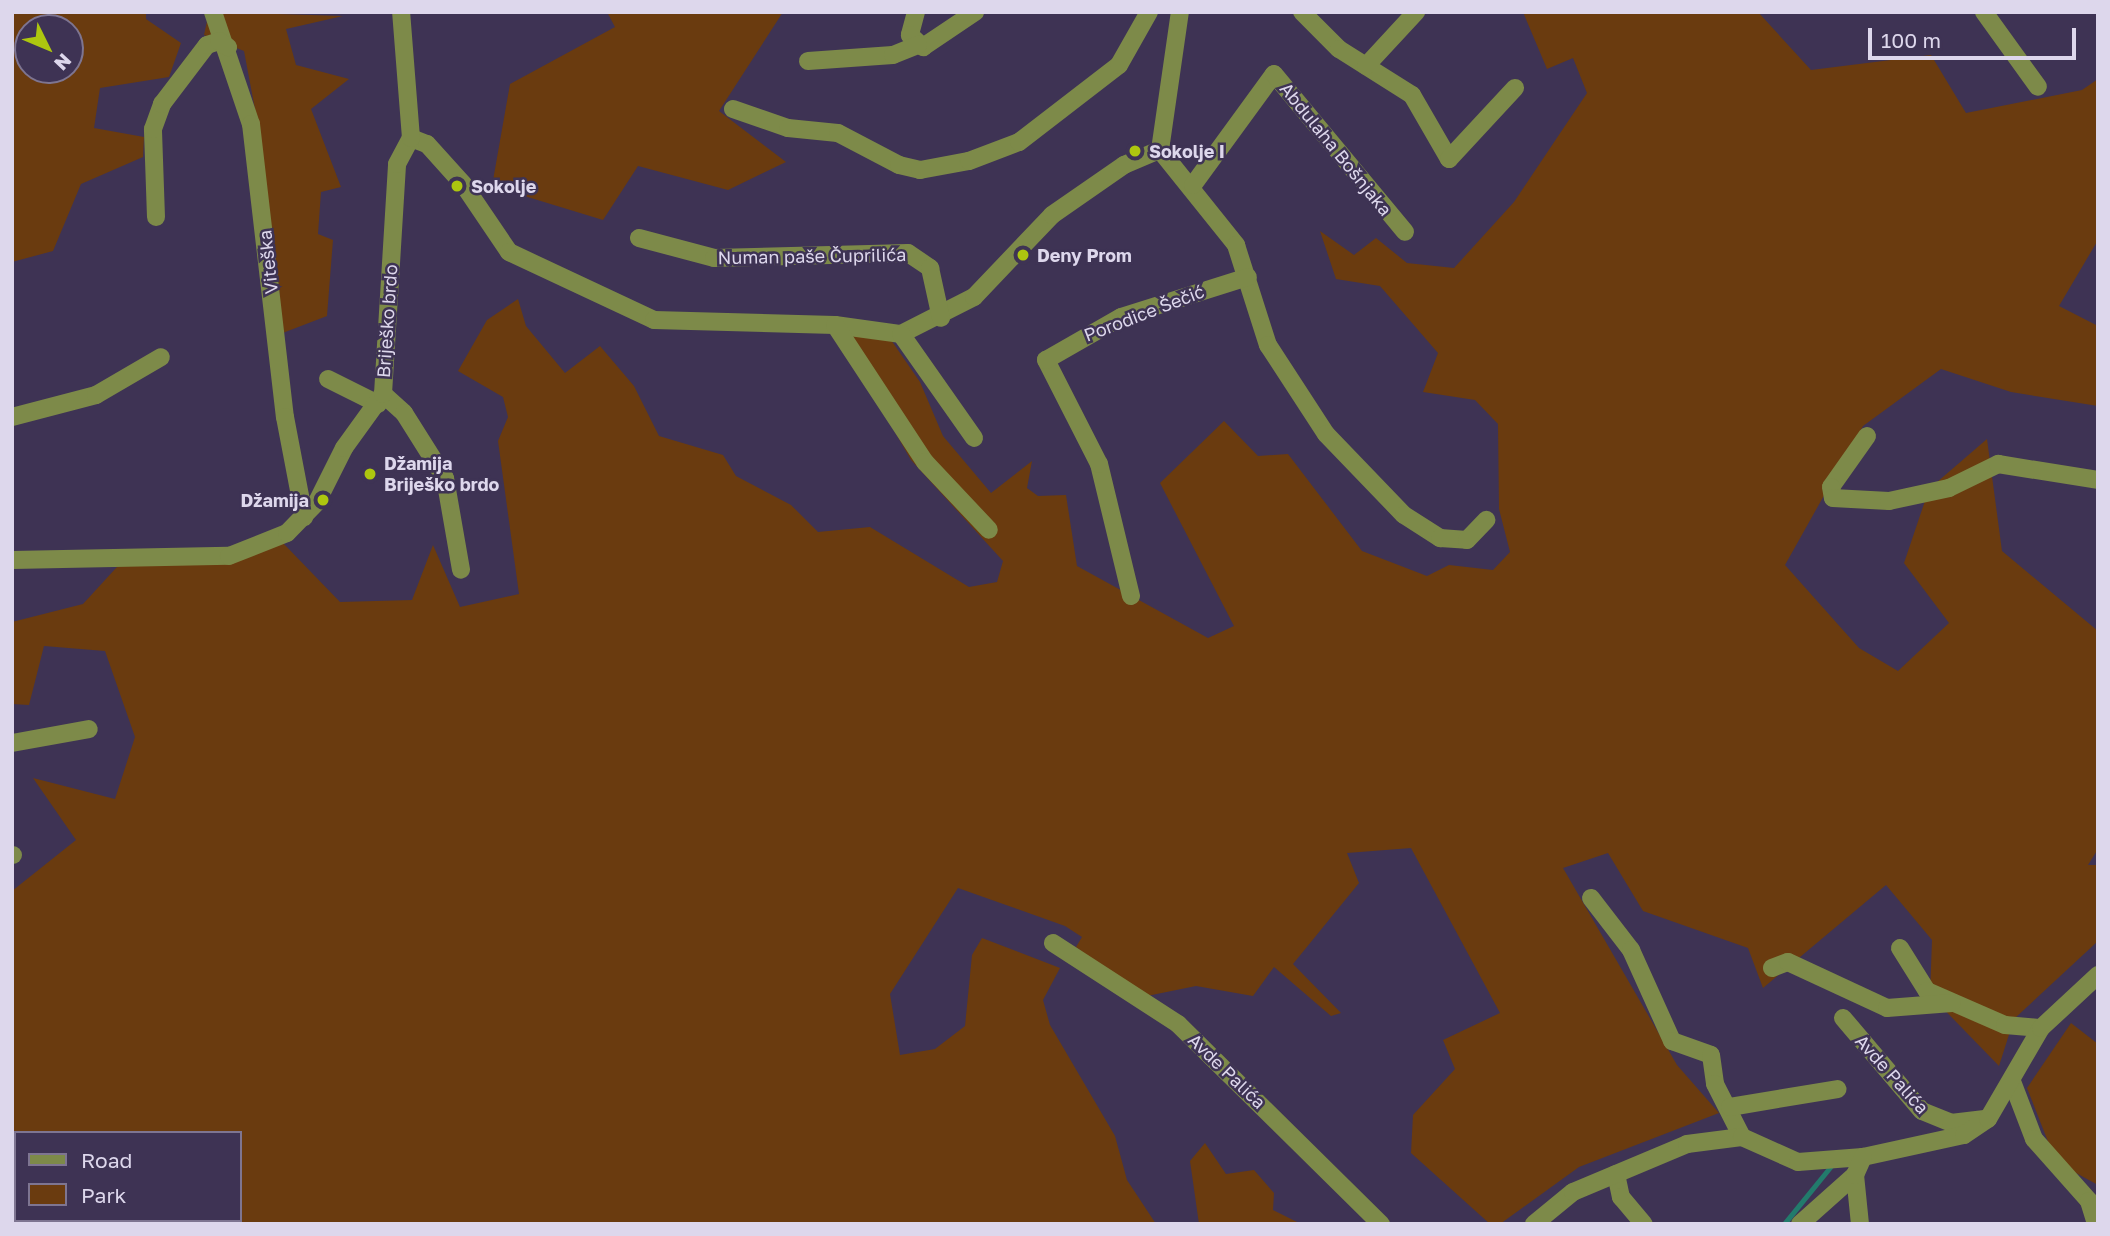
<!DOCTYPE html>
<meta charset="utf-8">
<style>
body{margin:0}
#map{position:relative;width:2110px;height:1236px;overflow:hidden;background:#3e3354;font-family:"Golos Text",sans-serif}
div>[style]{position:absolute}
.green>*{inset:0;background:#6a3b0f}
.stream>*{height:4.5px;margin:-2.25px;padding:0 2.25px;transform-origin:2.25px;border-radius:2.25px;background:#227b6c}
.minor>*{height:18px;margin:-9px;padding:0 9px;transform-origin:9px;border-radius:9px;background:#7d8a49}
.dots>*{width:19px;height:19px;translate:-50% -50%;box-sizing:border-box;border:4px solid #3e3354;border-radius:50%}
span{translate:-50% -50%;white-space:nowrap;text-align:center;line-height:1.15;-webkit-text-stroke:5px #3e3354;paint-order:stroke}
.street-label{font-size:18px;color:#ddd7ec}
.poi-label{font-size:18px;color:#ddd7ec;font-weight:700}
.left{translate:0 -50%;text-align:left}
.right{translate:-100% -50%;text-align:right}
.frame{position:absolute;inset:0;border:14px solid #ddd7ec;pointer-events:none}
.legend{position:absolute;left:14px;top:1131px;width:228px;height:91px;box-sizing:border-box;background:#3e3354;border:2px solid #7e7591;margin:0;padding:9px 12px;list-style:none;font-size:21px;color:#ddd7ec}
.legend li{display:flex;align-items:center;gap:14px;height:35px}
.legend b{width:35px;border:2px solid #7e7591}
.north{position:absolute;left:14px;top:14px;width:70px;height:70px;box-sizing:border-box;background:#3e3354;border:2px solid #7e7591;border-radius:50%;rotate:133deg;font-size:19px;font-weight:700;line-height:28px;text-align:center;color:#ddd7ec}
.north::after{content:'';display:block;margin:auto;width:24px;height:32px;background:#adc60f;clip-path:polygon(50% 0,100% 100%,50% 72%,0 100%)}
.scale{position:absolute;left:1868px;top:28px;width:208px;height:32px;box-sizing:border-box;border:4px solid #ddd7ec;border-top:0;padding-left:9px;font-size:21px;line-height:24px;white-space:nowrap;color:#ddd7ec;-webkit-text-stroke:5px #3e3354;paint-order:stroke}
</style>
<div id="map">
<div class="green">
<i style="clip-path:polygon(evenodd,12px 12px,146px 12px,146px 19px,181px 43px,169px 77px,100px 88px,94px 128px,144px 137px,143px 157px,81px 184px,53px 251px,12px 262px,12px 12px,28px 28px,70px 28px,70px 70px,28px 70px,28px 28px)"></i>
<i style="clip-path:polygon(209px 12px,343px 16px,286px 29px,296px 65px,349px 79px,311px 109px,341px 187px,321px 192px,318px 234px,333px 240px,327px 316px,267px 339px,280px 298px,258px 125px,244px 51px,204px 35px)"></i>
<i style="clip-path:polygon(607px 12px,783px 12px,719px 111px,786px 162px,728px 190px,638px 166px,603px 220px,492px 186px,510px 84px,615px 27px)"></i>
<i style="clip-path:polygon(evenodd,1523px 12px,1758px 12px,1811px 70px,1931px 55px,1966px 113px,2082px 90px,2098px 79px,2098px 240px,2059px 306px,2098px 326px,2098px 406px,2011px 392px,1941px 369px,1863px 426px,1785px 565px,1859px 648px,1898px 671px,1949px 623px,1904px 563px,1929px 489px,1987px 439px,2002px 551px,2098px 631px,2098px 849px,2088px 865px,2098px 865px,2098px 941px,2014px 1019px,1999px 1066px,1930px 995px,1932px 940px,1886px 885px,1763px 988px,1748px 948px,1643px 911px,1608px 853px,1563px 868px,1677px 1065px,1719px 1113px,1579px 1167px,1500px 1224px,1490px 1224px,1411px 1153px,1413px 1115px,1455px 1069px,1443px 1040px,1500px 1013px,1411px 848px,1347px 853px,1359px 883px,1293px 964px,1341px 1013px,1331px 1016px,1274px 967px,1253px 996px,1196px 986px,1142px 997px,1076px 947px,1082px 937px,1065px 926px,958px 888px,890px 994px,900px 1055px,935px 1049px,965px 1026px,972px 955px,982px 938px,1060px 968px,1043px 1000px,1050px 1025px,1115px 1136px,1127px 1180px,1156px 1224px,12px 1224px,12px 891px,76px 840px,33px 778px,115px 799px,135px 737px,105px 651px,44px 646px,29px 705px,12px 704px,12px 622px,83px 604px,127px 556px,283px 543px,340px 602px,412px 600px,433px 545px,460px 607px,519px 594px,498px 441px,508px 417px,503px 397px,458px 371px,487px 320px,518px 299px,526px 326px,565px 373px,600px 346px,634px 386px,659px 436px,723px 455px,736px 476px,791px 505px,818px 532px,870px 527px,969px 587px,997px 582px,1003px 561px,911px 460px,837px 331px,889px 337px,920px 382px,943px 436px,991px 493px,1032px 461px,1027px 488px,1038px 496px,1066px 495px,1077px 566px,1208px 638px,1234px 626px,1160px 483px,1224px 421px,1258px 456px,1288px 454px,1362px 551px,1427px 576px,1449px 565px,1493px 570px,1510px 552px,1499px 509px,1498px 424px,1475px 400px,1423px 392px,1438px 353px,1380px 286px,1336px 279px,1320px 231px,1354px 255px,1376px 238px,1407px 263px,1454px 268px,1514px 202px,1587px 93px,1573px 58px,1547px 69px,1523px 12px,16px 1133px,240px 1133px,240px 1220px,16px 1220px,16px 1133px)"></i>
<i style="clip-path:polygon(2071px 1023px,2098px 1044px,2098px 1185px,2056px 1162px,2027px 1088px)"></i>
<i style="clip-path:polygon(1205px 1143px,1226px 1174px,1254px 1170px,1274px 1193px,1273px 1210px,1299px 1223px,1199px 1224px,1190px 1161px)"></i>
</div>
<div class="stream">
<i style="left:1784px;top:1224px;width:76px;rotate:-50.9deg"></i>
</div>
<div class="minor">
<i style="left:213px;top:12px;width:118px;rotate:71.3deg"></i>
<i style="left:251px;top:124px;width:295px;rotate:83.4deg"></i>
<i style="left:285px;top:417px;width:102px;rotate:79.2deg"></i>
<i style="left:916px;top:12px;width:24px;rotate:105deg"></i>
<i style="left:910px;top:35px;width:18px;rotate:43deg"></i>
<i style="left:923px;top:47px;width:63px;rotate:-33.9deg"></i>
<i style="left:1302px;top:12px;width:52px;rotate:45deg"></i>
<i style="left:1339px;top:49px;width:86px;rotate:32.2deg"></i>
<i style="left:1412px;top:95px;width:74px;rotate:60deg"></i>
<i style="left:1449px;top:159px;width:97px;rotate:-47.1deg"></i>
<i style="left:1984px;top:12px;width:92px;rotate:54.2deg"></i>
<i style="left:808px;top:61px;width:85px;rotate:-4deg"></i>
<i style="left:893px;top:55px;width:27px;rotate:-22deg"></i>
<i style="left:1366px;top:66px;width:74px;rotate:-47.2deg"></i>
<i style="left:733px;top:109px;width:58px;rotate:19.1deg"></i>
<i style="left:788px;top:128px;width:50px;rotate:5.7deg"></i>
<i style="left:838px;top:133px;width:69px;rotate:27.7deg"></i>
<i style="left:899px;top:165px;width:22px;rotate:13deg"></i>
<i style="left:920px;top:170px;width:50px;rotate:-10.4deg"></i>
<i style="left:969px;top:161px;width:53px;rotate:-20.8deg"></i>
<i style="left:1019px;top:142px;width:126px;rotate:-37.6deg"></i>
<i style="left:1119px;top:65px;width:61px;rotate:-60.5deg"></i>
<i style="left:411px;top:138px;width:17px;rotate:21deg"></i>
<i style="left:427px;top:144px;width:54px;rotate:48deg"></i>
<i style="left:463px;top:184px;width:82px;rotate:55.9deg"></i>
<i style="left:509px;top:252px;width:160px;rotate:25.1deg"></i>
<i style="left:654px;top:320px;width:181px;rotate:1.6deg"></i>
<i style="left:835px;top:325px;width:67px;rotate:7.8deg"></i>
<i style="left:901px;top:334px;width:82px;rotate:-26.9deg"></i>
<i style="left:974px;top:297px;width:113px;rotate:-46.4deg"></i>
<i style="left:1052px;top:215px;width:88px;rotate:-34.8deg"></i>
<i style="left:1124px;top:165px;width:39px;rotate:-23deg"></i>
<i style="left:1160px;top:150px;width:122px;rotate:51.3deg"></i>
<i style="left:1236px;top:245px;width:105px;rotate:72.3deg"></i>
<i style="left:1268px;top:345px;width:106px;rotate:56.9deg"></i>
<i style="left:1326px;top:434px;width:112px;rotate:46.1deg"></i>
<i style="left:1404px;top:515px;width:43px;rotate:32.6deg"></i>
<i style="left:1440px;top:538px;width:27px;rotate:4deg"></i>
<i style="left:1467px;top:540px;width:28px;rotate:-46deg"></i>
<i style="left:1160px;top:150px;width:139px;rotate:-81.8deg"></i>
<i style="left:1193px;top:185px;width:137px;rotate:-53.9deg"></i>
<i style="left:1274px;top:74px;width:205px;rotate:50.3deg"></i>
<i style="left:156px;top:217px;width:88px;rotate:-92deg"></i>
<i style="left:153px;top:129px;width:27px;rotate:-70deg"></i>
<i style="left:162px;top:104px;width:74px;rotate:-52.7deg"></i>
<i style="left:207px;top:45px;width:13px;rotate:-18deg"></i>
<i style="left:219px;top:41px;width:11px;rotate:34deg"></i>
<i style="left:639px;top:238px;width:78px;rotate:14.9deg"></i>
<i style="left:714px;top:258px;width:194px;rotate:-1.5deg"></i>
<i style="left:908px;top:253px;width:27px;rotate:34deg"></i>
<i style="left:930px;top:268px;width:51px;rotate:77.6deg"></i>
<i style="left:835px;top:325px;width:164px;rotate:56.7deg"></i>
<i style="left:925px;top:462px;width:93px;rotate:46.7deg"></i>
<i style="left:901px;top:334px;width:127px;rotate:54.9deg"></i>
<i style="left:328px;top:379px;width:56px;rotate:26.6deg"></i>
<i style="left:383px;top:394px;width:28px;rotate:42deg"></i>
<i style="left:404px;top:413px;width:77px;rotate:57.8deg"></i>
<i style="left:445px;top:478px;width:93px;rotate:80.1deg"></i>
<i style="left:12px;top:417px;width:87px;rotate:-14.7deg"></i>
<i style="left:96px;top:395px;width:75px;rotate:-30.3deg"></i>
<i style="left:1867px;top:436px;width:62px;rotate:125.2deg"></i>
<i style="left:1831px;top:487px;width:11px;rotate:80deg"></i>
<i style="left:1833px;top:498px;width:56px;rotate:3.1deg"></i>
<i style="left:1889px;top:501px;width:61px;rotate:-12.2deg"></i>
<i style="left:1949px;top:488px;width:55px;rotate:-26.1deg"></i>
<i style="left:1998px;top:464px;width:101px;rotate:9.1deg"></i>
<i style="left:12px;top:560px;width:217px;rotate:-1.1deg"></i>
<i style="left:229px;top:556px;width:62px;rotate:-21.6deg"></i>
<i style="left:287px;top:533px;width:43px;rotate:-45.9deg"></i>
<i style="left:317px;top:502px;width:60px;rotate:-63.4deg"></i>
<i style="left:344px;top:448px;width:67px;rotate:-54.2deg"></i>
<i style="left:383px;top:394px;width:230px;rotate:-86.5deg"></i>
<i style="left:397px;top:164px;width:30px;rotate:-62deg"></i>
<i style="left:411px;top:138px;width:126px;rotate:-94.5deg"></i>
<i style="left:1131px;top:596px;width:136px;rotate:-103.6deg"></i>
<i style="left:1099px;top:464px;width:117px;rotate:-117deg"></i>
<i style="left:1046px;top:360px;width:86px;rotate:-29.8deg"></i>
<i style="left:1121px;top:317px;width:133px;rotate:-17.5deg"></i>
<i style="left:12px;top:743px;width:78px;rotate:-10.3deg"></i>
<i style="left:12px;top:855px;width:1px"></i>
<i style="left:1591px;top:898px;width:66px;rotate:52.4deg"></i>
<i style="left:1631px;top:950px;width:100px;rotate:65.7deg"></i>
<i style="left:1672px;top:1041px;width:41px;rotate:19.7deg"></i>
<i style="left:1711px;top:1055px;width:29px;rotate:82deg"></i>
<i style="left:1715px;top:1084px;width:59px;rotate:63deg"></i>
<i style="left:1053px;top:943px;width:149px;rotate:32.9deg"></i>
<i style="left:1178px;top:1024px;width:285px;rotate:44.6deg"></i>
<i style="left:1900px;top:948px;width:51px;rotate:57.9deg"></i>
<i style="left:1927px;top:991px;width:85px;rotate:23.6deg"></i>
<i style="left:2005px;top:1025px;width:36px;rotate:5deg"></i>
<i style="left:1772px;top:968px;width:17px;rotate:-21deg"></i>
<i style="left:1788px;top:962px;width:109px;rotate:24.9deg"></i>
<i style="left:1887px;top:1008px;width:65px;rotate:-4.4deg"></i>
<i style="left:1843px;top:1018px;width:122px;rotate:49.7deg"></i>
<i style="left:1922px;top:1111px;width:31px;rotate:22deg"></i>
<i style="left:1951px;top:1123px;width:34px;rotate:-7deg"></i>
<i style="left:2013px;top:1084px;width:59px;rotate:69.1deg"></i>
<i style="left:2034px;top:1139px;width:83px;rotate:48.4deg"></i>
<i style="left:2089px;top:1201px;width:24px;rotate:73deg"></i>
<i style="left:1730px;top:1107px;width:109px;rotate:-9.5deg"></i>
<i style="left:1616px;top:1174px;width:24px;rotate:78deg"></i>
<i style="left:1621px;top:1197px;width:35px;rotate:50deg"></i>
<i style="left:1855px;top:1175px;width:49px;rotate:84.2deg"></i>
<i style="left:1534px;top:1224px;width:50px;rotate:-39.4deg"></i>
<i style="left:1573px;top:1192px;width:124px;rotate:-22.8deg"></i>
<i style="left:1687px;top:1144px;width:55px;rotate:-7.3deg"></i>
<i style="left:1742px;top:1137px;width:61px;rotate:24.1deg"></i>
<i style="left:1798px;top:1162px;width:65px;rotate:-4.4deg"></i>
<i style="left:1863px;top:1157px;width:103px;rotate:-12.3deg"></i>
<i style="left:1964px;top:1135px;width:29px;rotate:-34deg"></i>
<i style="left:1988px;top:1119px;width:105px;rotate:-59.8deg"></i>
<i style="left:2041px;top:1028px;width:78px;rotate:-42.9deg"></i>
<i style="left:1800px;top:1224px;width:74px;rotate:-41.7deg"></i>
<i style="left:1855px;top:1175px;width:20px;rotate:-66deg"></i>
</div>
<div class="dots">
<i style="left:1135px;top:151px;background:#adc60f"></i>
<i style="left:457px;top:186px;background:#adc60f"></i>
<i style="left:1023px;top:255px;background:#adc60f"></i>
<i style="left:370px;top:474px;background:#adc60f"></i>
<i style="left:323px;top:500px;background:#adc60f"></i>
</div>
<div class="street-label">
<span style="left:1336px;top:149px;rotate:51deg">Abdulaha Bošnjaka</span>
<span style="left:812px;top:256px;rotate:-1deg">Numan paše Čuprilića</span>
<span style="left:268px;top:262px;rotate:-96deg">Viteška</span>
<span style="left:1144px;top:313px;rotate:-21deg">Porodice Šečić</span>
<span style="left:387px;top:321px;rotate:-86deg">Briješko brdo</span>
<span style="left:1227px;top:1071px;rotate:44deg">Avde Palića</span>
<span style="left:1892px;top:1074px;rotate:48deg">Avde Palića</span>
</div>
<div class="poi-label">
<span class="left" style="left:1149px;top:151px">Sokolje I</span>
<span class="left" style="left:471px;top:186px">Sokolje</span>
<span class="left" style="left:1037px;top:255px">Deny Prom</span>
<span class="left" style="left:384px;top:474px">Džamija<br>Briješko brdo</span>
<span class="right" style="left:309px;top:500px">Džamija</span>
</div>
<div class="frame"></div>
<ul class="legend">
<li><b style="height:9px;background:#7d8a49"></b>Road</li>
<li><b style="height:19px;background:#6a3b0f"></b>Park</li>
</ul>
<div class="north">N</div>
<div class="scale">100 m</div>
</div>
